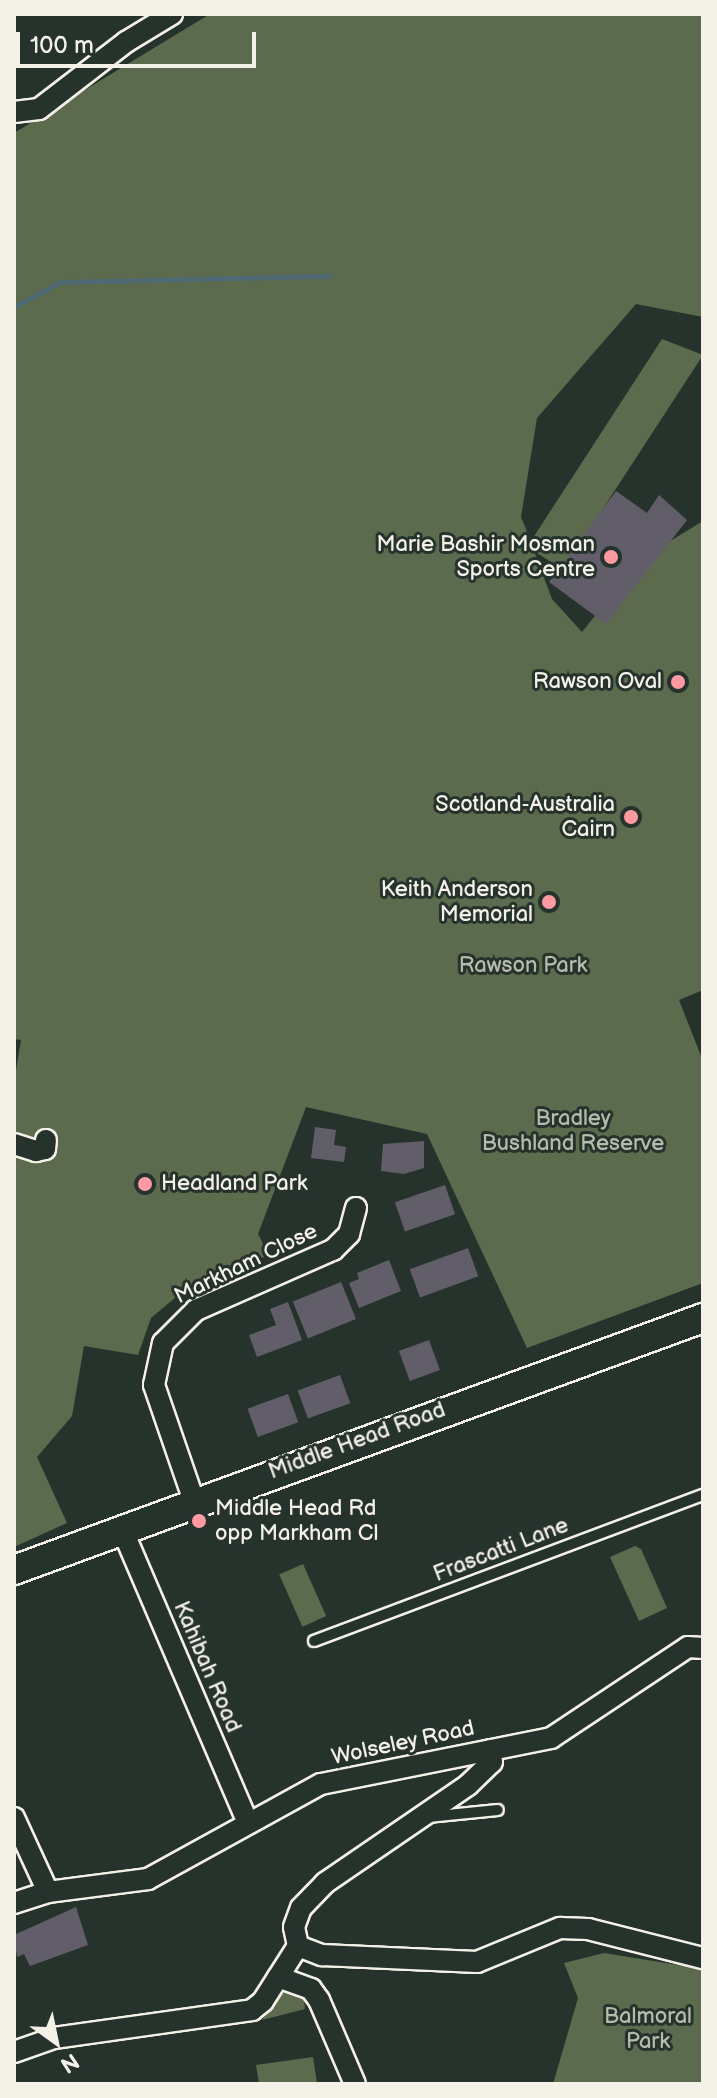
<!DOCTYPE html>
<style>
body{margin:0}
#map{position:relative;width:717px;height:2098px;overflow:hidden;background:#26332d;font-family:"Balsamiq Sans",sans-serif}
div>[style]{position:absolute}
.green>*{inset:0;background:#5c6b4d;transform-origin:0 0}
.stream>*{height:5px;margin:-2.5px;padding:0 2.5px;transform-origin:2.5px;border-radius:2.5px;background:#4f6a74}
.building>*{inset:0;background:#615e6a;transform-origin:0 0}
.roads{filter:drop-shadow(2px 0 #f4f1e8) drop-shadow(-2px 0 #f4f1e8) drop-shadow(0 2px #f4f1e8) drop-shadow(0 -2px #f4f1e8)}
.lane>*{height:10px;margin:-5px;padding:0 5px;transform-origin:5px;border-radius:5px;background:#26332d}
.street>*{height:20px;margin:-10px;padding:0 10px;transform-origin:10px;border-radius:10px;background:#26332d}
.secondary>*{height:28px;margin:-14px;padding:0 14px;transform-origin:14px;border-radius:14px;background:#26332d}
.dots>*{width:22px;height:22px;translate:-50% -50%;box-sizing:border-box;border:4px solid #26332d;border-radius:50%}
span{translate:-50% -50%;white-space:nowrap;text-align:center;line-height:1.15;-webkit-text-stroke:6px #26332d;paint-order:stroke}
.poi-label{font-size:22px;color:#f4f1e8}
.right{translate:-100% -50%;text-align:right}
.left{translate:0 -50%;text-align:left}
.park-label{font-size:22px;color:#b7bbaa}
.street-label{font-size:22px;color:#f4f1e8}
.frame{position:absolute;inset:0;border:16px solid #f4f1e8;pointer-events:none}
.north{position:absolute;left:16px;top:2002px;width:80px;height:80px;-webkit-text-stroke:6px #26332d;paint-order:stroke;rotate:147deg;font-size:22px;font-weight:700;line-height:32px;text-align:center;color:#f4f1e8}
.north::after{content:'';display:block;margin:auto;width:28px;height:36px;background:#f4f1e8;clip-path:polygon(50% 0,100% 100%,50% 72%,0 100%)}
.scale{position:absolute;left:16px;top:32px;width:240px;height:36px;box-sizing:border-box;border:4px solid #f4f1e8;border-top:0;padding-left:10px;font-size:24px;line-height:28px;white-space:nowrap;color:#f4f1e8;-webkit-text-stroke:6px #26332d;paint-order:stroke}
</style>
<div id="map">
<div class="green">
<i style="clip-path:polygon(210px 14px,703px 14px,703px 317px,636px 304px,537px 418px,521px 517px,531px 541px,662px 339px,703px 355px,563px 570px,534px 551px,552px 599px,582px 632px,639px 560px,703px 521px,703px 990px,679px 1000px,703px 1061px,703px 1283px,527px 1348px,427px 1134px,306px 1107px,258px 1234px,269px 1255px,188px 1287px,151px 1318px,138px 1355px,84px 1346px,72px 1416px,37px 1457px,67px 1523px,14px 1547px,14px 1082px,21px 1040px,14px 1039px,14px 133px)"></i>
<i style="clip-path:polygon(635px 1546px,641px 1549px,667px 1608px,639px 1621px,610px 1557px)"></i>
<i style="left:303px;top:1564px;width:57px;height:26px;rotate:66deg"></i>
<i style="clip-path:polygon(604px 1953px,703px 1969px,703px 2084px,553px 2084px,578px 1998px,564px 1963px)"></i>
<i style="clip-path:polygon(287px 1992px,304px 1999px,305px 2009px,262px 2020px,277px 1995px)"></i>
<i style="clip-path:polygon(313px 2057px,317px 2083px,259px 2084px,256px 2065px)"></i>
</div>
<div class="stream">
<i style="left:14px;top:307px;width:52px;rotate:-28.5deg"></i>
<i style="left:60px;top:282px;width:269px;rotate:-1.3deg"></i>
</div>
<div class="building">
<i style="clip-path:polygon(616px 491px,647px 513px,659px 495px,687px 520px,606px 624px,549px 582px)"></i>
<i style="clip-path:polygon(315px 1127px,336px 1130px,334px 1145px,346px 1147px,344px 1162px,311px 1158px)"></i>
<i style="clip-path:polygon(424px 1141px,424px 1168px,404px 1174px,381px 1171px,383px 1144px)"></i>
<i style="left:445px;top:1185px;width:31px;height:53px;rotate:71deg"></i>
<i style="left:468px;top:1248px;width:30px;height:62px;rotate:70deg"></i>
<i style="clip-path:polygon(389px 1260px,401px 1291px,359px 1308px,349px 1283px,359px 1279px,357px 1273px)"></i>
<i style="left:341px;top:1282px;width:40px;height:52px;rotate:68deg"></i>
<i style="clip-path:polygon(288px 1302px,302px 1340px,257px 1357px,249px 1335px,276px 1325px,270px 1309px)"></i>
<i style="left:429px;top:1340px;width:32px;height:32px;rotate:70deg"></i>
<i style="left:340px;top:1375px;width:30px;height:45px;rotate:70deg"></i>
<i style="left:288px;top:1394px;width:30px;height:43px;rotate:70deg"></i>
<i style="clip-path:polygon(76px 1907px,88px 1945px,30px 1966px,24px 1954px,17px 1957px,14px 1935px)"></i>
</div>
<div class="roads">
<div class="lane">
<i style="left:314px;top:1641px;width:415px;rotate:-20.6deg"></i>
<i style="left:428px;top:1817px;width:70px;rotate:-5.7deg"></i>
</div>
<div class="street">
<i style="left:14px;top:112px;width:25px;rotate:-7deg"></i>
<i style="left:39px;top:109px;width:110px;rotate:-37.6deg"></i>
<i style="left:126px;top:42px;width:54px;rotate:-31.3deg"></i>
<i style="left:14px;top:1144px;width:23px;rotate:18deg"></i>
<i style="left:36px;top:1151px;width:9px;rotate:-13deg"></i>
<i style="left:45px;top:1149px;width:9px;rotate:-84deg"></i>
<i style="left:194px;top:1501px;width:123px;rotate:-109deg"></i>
<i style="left:154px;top:1385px;width:43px;rotate:-77.9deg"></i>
<i style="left:163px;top:1343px;width:47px;rotate:-45deg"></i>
<i style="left:196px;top:1310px;width:150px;rotate:-23.7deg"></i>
<i style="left:333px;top:1250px;width:23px;rotate:-45deg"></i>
<i style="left:349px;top:1234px;width:27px;rotate:-75deg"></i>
<i style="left:122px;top:1529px;width:320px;rotate:66.8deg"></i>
<i style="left:14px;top:1818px;width:81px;rotate:65.3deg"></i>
<i style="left:14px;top:1903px;width:36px;rotate:-18deg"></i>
<i style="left:48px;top:1892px;width:101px;rotate:-7.4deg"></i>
<i style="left:148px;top:1879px;width:197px;rotate:-28.8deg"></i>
<i style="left:321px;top:1784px;width:235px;rotate:-11.3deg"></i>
<i style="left:551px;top:1738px;width:164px;rotate:-33.6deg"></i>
<i style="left:688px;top:1647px;width:15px;rotate:4deg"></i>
<i style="left:298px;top:1946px;width:26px;rotate:21deg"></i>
<i style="left:322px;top:1955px;width:155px;rotate:2.6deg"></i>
<i style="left:477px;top:1962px;width:90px;rotate:-22.3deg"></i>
<i style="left:560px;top:1928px;width:28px;rotate:2deg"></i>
<i style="left:588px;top:1929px;width:119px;rotate:14.2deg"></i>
<i style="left:298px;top:1946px;width:19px;rotate:-102deg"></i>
<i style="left:294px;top:1927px;width:20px;rotate:-70deg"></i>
<i style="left:301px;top:1908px;width:35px;rotate:-46deg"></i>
<i style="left:325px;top:1883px;width:173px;rotate:-34.4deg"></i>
<i style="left:468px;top:1785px;width:33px;rotate:-44deg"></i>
<i style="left:492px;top:1762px;width:12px;rotate:-99deg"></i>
<i style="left:278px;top:1977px;width:35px;rotate:20deg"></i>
<i style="left:311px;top:1989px;width:14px;rotate:54deg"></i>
<i style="left:319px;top:2000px;width:91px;rotate:66.8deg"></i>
<i style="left:14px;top:2052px;width:42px;rotate:-19.3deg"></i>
<i style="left:54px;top:2038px;width:200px;rotate:-8deg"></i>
<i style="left:252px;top:2010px;width:14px;rotate:-39deg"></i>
<i style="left:263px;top:2001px;width:65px;rotate:-57.5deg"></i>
</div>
<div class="secondary">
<i style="left:14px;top:1570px;width:734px;rotate:-20.09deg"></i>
</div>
</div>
<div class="dots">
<i style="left:611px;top:557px;background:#ff9aa2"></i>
<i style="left:678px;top:682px;background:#ff9aa2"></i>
<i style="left:631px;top:817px;background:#ff9aa2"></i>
<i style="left:549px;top:902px;background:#ff9aa2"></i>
<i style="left:145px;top:1184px;background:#ff9aa2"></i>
<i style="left:199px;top:1521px;background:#ff9aa2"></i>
</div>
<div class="poi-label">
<span class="right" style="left:595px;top:557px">Marie Bashir Mosman<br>Sports Centre</span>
<span class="right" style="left:662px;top:682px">Rawson Oval</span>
<span class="right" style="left:615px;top:817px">Scotland-Australia<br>Cairn</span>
<span class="right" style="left:533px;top:902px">Keith Anderson<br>Memorial</span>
<span class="left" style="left:161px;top:1184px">Headland Park</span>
<span class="left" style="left:215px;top:1521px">Middle Head Rd<br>opp Markham Cl</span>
</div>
<div class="park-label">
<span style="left:523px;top:966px">Rawson Park</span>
<span style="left:573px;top:1131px">Bradley<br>Bushland Reserve</span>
<span style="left:648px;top:2029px">Balmoral<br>Park</span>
</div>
<div class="street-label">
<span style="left:246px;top:1264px;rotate:-26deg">Markham Close</span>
<span style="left:357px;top:1441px;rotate:-20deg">Middle Head Road</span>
<span style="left:501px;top:1550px;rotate:-21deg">Frascatti Lane</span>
<span style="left:207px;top:1667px;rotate:67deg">Kahibah Road</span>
<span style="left:403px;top:1743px;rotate:-12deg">Wolseley Road</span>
</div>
<div class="frame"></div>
<div class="north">N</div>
<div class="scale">100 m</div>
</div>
